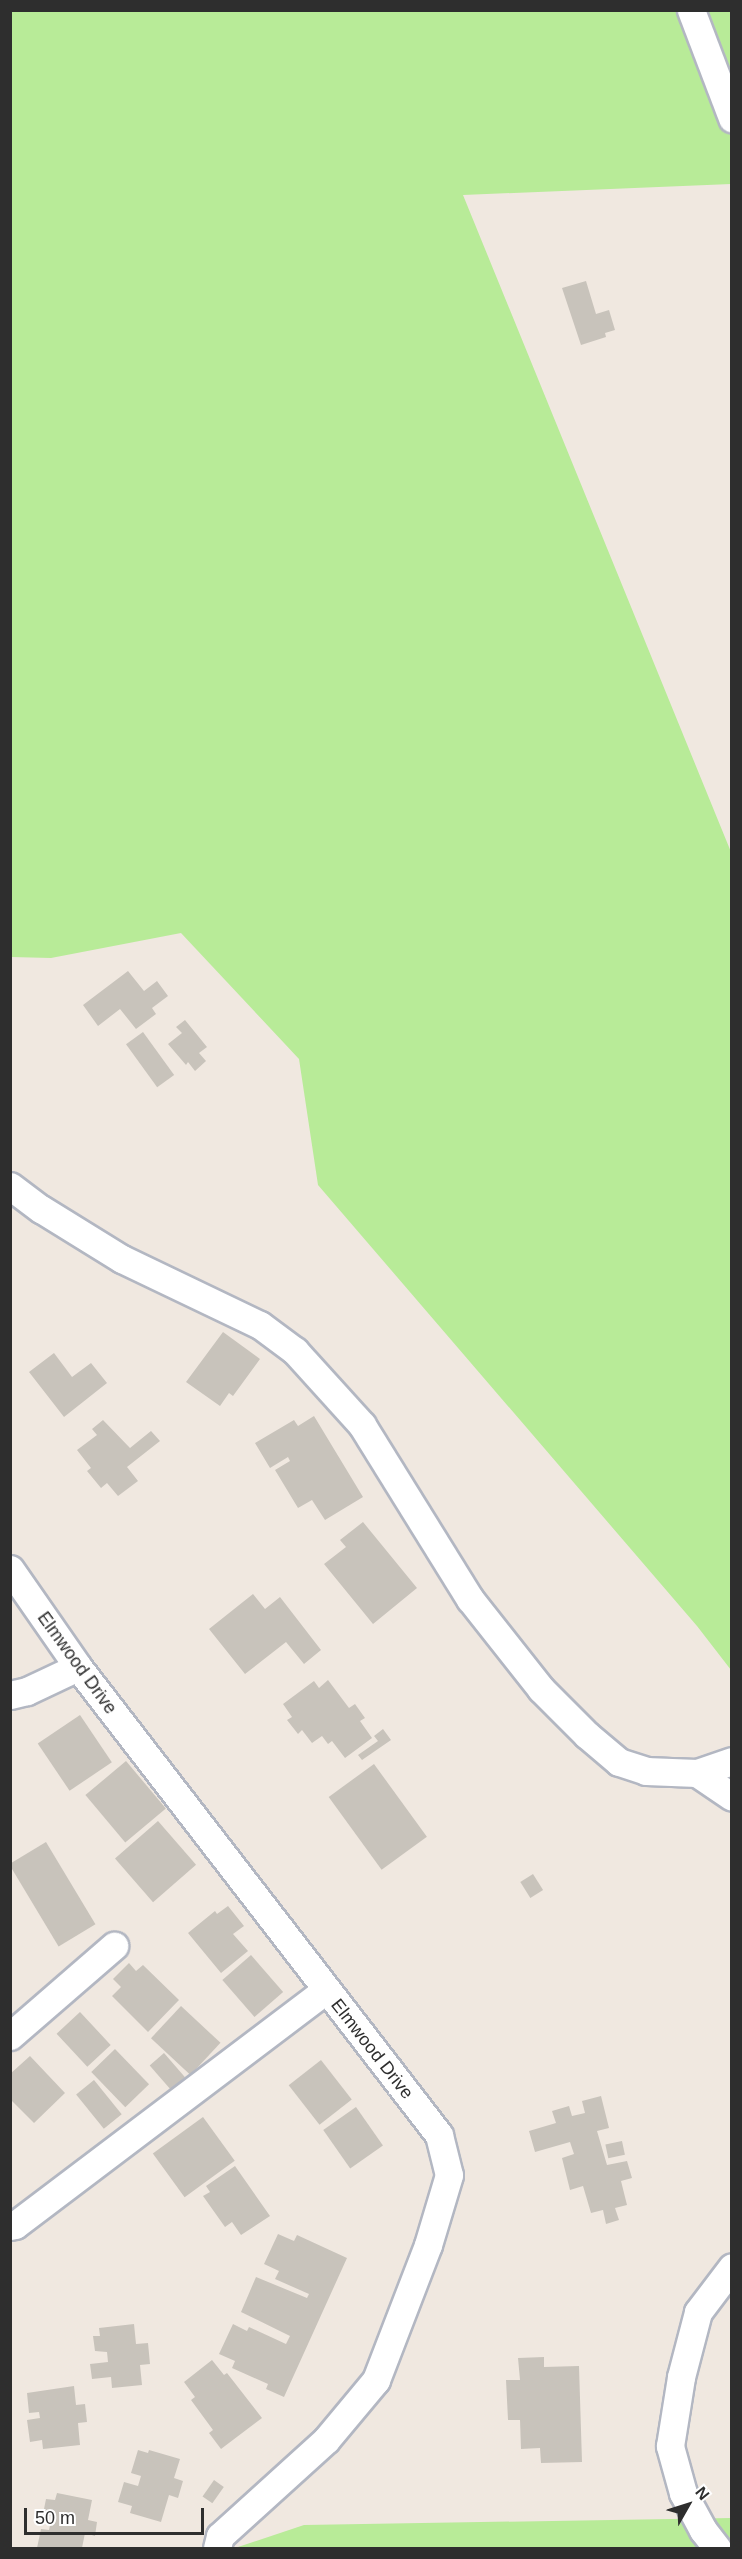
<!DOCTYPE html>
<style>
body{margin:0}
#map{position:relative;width:742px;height:2559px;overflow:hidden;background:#f0e8e0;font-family:Helvetica,sans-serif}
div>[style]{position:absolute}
.green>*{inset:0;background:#b8eb98}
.building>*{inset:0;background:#c8c3bb;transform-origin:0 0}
.roads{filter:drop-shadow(2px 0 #b3b7c2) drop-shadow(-2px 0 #b3b7c2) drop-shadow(0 2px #b3b7c2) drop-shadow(0 -2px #b3b7c2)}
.minor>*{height:27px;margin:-13.5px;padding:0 13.5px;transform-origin:13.5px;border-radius:13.5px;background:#fff}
span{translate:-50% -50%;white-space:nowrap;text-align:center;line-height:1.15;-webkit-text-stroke:6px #fff;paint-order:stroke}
.street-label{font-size:18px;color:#2e2e2e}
.frame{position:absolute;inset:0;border:12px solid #2e2e2e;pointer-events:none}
.north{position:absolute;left:658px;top:2475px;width:60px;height:60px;-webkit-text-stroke:4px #fff;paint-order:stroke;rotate:51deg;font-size:16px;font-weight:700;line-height:24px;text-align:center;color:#2e2e2e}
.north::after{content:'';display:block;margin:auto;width:21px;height:27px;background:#2e2e2e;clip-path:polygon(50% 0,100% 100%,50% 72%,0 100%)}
.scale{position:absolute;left:24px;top:2508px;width:180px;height:27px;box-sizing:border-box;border:3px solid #2e2e2e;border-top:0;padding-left:8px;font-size:18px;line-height:21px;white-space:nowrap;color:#2e2e2e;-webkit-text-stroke:4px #fff;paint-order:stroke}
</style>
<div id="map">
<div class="green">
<i style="clip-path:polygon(11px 11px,731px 11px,731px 184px,463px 195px,731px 852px,731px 1670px,697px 1626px,318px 1185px,299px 1059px,181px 933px,51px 958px,11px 957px)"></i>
<i style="clip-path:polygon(731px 2518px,731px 2548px,235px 2548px,304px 2525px)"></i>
</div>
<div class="building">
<i style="clip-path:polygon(586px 281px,596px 314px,609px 310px,615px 330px,605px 333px,606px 337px,581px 345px,562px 288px)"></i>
<i style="clip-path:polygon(128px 971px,144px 991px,157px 981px,168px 996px,152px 1008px,156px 1014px,136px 1029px,120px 1009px,98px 1026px,83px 1005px)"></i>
<i style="clip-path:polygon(185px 1020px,207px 1047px,199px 1053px,206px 1061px,195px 1071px,188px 1062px,186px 1065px,168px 1044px,182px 1033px,176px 1027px)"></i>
<i style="left:143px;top:1032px;width:53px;height:21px;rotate:54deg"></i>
<i style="clip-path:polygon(223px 1332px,260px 1359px,233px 1396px,229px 1393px,220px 1406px,186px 1382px)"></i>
<i style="clip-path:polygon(54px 1353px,72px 1377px,91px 1363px,107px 1383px,64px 1417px,29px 1372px)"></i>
<i style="clip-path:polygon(314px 1416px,363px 1497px,325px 1520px,312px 1500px,298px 1508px,275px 1470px,290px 1461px,288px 1457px,270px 1468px,255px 1443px,294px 1420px,298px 1426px)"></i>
<i style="clip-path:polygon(103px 1420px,130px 1448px,151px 1431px,160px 1441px,127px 1467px,138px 1481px,118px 1496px,107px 1483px,101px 1488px,87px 1471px,91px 1468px,77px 1450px,97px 1435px,92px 1429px)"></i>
<i style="clip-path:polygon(363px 1522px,417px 1588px,373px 1624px,324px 1564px,346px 1547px,340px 1540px)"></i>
<i style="clip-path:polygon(253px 1594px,265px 1609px,280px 1597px,321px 1650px,304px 1664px,286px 1642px,245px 1674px,209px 1629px)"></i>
<i style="clip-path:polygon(328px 1680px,349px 1708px,355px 1704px,365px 1718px,360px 1721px,372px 1738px,345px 1758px,332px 1741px,328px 1744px,322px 1736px,312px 1743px,302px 1730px,298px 1734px,287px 1720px,292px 1717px,283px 1704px,314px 1681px,319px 1688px)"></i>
<i style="left:80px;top:1715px;width:57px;height:51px;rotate:56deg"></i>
<i style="clip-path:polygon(383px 1729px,391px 1740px,362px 1760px,358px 1755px,378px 1741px,374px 1736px)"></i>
<i style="left:126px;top:1761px;width:62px;height:53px;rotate:50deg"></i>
<i style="left:374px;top:1764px;width:90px;height:56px;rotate:54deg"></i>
<i style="left:158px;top:1821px;width:58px;height:57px;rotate:49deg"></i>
<i style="left:46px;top:1842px;width:96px;height:43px;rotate:59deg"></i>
<i style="left:533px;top:1874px;width:19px;height:15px;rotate:58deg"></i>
<i style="clip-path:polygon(228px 1906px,244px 1926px,233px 1934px,248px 1951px,221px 1973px,188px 1933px,215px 1911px,217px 1914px)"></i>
<i style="left:251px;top:1955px;width:49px;height:38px;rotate:49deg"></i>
<i style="clip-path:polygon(129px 1963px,136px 1971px,143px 1965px,179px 2000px,148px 2032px,112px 1996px,121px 1987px,113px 1979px)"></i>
<i style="left:181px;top:2006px;width:54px;height:44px;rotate:43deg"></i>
<i style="left:80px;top:2012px;width:45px;height:32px;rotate:47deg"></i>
<i style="left:115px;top:2049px;width:49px;height:33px;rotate:46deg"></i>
<i style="left:164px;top:2053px;width:32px;height:19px;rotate:49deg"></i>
<i style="clip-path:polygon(30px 2056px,65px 2093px,34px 2123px,10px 2099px,10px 2074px)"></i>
<i style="left:321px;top:2060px;width:50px;height:41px;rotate:52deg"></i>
<i style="left:94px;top:2080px;width:44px;height:23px;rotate:51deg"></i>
<i style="clip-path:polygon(601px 2096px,609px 2128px,597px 2131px,607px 2165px,627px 2161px,632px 2178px,621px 2181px,627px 2205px,615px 2208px,619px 2220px,606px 2224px,603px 2210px,591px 2213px,583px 2186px,570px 2190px,562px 2158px,574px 2154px,570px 2142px,535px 2152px,529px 2131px,556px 2123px,552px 2111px,569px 2106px,572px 2116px,585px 2113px,582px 2101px)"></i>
<i style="left:356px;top:2107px;width:47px;height:40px;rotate:55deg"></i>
<i style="left:203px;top:2117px;width:54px;height:62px;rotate:54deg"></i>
<i style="left:622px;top:2141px;width:14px;height:17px;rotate:78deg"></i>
<i style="clip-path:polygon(235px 2166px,270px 2216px,241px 2235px,232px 2222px,225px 2227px,203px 2196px,210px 2192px,206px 2186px)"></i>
<i style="clip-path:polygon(278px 2234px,294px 2241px,297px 2235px,347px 2258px,284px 2397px,266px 2389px,268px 2384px,232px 2368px,235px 2361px,219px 2354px,233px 2324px,247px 2331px,249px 2327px,286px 2344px,290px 2336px,241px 2312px,256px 2277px,307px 2298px,309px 2294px,275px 2279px,279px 2271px,264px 2264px)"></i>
<i style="clip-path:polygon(134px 2324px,136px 2344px,148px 2343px,150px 2364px,140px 2365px,142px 2385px,112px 2388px,111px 2377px,92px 2379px,90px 2364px,108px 2362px,107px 2352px,95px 2351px,93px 2336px,100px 2336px,99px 2328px)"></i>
<i style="clip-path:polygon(544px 2357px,544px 2367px,579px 2366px,582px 2462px,541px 2463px,540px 2448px,521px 2449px,520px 2420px,508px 2420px,506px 2380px,520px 2380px,518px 2358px)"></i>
<i style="clip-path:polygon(212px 2360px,224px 2375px,227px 2373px,262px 2418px,221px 2449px,209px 2433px,213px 2430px,191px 2400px,195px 2397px,184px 2382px)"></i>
<i style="clip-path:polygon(74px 2386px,76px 2405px,85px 2404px,87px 2422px,78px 2423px,80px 2445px,43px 2449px,42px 2440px,30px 2442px,27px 2420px,40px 2418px,39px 2412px,29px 2413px,27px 2393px)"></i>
<i style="clip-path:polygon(138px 2450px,148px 2453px,149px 2450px,180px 2459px,174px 2478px,183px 2481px,178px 2498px,169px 2495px,161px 2522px,130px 2513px,132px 2506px,118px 2502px,124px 2482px,138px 2486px,141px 2476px,131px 2473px)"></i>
<i style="left:214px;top:2480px;width:12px;height:20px;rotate:35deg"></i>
<i style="clip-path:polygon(57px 2493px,92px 2500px,88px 2520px,97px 2522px,95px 2536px,85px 2533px,82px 2548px,37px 2548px,41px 2529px,49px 2530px,52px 2516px,43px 2514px,46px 2499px,55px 2500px)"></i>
</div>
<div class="roads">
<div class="minor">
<i style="left:691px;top:10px;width:116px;rotate:69.2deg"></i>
<i style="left:10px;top:1186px;width:39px;rotate:37deg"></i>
<i style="left:41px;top:1209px;width:95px;rotate:31.7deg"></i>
<i style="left:122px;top:1259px;width:153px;rotate:25.6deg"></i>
<i style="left:260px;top:1325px;width:44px;rotate:36.6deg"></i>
<i style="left:295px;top:1351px;width:100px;rotate:47.8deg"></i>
<i style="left:362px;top:1425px;width:205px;rotate:58.2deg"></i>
<i style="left:470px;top:1599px;width:115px;rotate:51.7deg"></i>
<i style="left:541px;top:1689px;width:65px;rotate:45deg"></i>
<i style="left:587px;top:1735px;width:42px;rotate:40.2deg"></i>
<i style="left:619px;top:1762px;width:28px;rotate:18deg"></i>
<i style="left:646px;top:1771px;width:51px;rotate:2.2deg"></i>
<i style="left:697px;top:1773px;width:37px;rotate:-19deg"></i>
<i style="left:10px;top:1569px;width:119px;rotate:55.2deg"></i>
<i style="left:78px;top:1667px;width:591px;rotate:52.35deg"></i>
<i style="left:439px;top:2135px;width:41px;rotate:76deg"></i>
<i style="left:449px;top:2175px;width:73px;rotate:106.7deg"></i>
<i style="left:428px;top:2245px;width:145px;rotate:111.1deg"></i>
<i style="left:376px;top:2380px;width:78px;rotate:129.8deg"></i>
<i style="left:326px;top:2440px;width:143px;rotate:137.8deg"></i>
<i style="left:220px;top:2536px;width:12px;rotate:104deg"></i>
<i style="left:10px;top:1695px;width:17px;rotate:-13deg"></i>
<i style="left:27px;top:1691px;width:56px;rotate:-25.2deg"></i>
<i style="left:697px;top:1773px;width:42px;rotate:34.4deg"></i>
<i style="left:10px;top:2036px;width:138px;rotate:-40.9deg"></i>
<i style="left:10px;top:2226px;width:5px;rotate:-11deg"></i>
<i style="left:15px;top:2225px;width:390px;rotate:-37.1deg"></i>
<i style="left:717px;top:2548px;width:23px;rotate:-128deg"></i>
<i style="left:703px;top:2530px;width:42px;rotate:-118.4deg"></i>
<i style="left:683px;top:2493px;width:49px;rotate:-105.5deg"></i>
<i style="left:670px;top:2446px;width:70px;rotate:-80.9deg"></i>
<i style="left:681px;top:2377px;width:67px;rotate:-75.3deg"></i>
<i style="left:698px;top:2312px;width:56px;rotate:-52.9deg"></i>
</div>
</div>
<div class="street-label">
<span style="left:77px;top:1663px;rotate:54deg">Elmwood Drive</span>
<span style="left:372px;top:2049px;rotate:52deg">Elmwood Drive</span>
</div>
<div class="frame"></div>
<div class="north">N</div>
<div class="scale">50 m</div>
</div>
